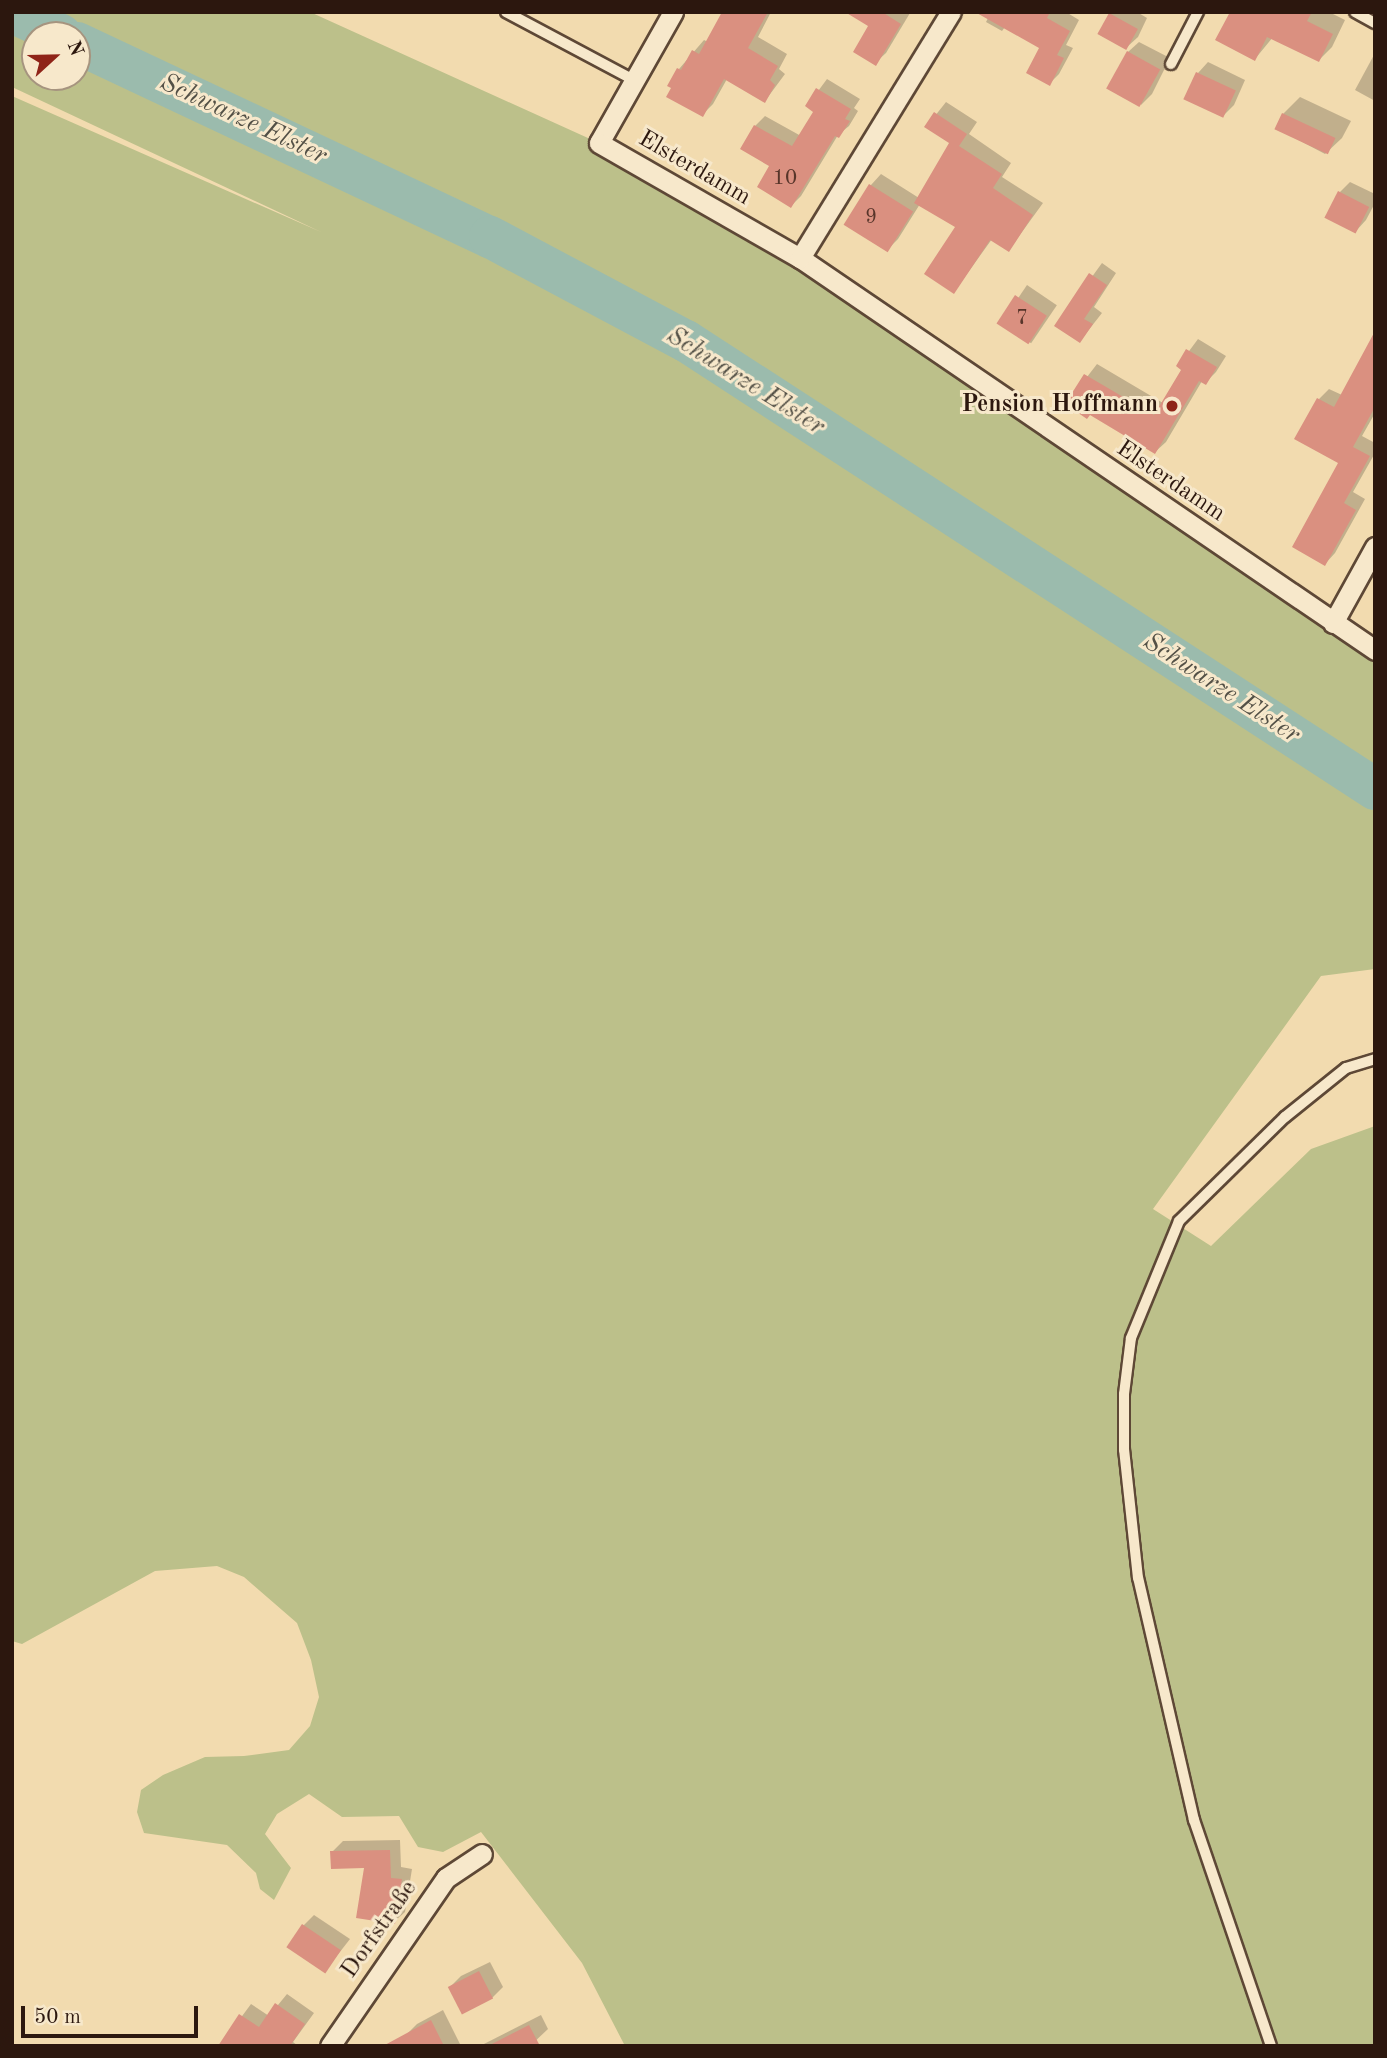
<!DOCTYPE html>
<meta charset="utf-8">
<style>
body{margin:0}
#map{position:relative;width:1387px;height:2058px;overflow:hidden;background:#f2dbaf;font-family:"Old Standard TT",serif}
div>[style]{position:absolute}
.green>*{inset:0;background:#bcc08a}
.shadow>*{inset:0;background:#0003;transform-origin:0 0}
.river>*{height:42px;margin:-21px;padding:0 21px;transform-origin:21px;border-radius:21px;background:#9bbbad}
.building>*{inset:0;background:#da9080;transform-origin:0 0}
.roads{filter:drop-shadow(2px 0 #5e4836) drop-shadow(-2px 0 #5e4836) drop-shadow(0 2px #5e4836) drop-shadow(0 -2px #5e4836)}
.service>*{height:10px;margin:-5px;padding:0 5px;transform-origin:5px;border-radius:5px;background:#f7e8cb}
.minor>*{height:19px;margin:-9.5px;padding:0 9.5px;transform-origin:9.5px;border-radius:9.5px;background:#f7e8cb}
.dots>*{width:19px;height:19px;translate:-50% -50%;box-sizing:border-box;border:4px solid #f7e8cb;border-radius:50%}
span{translate:-50% -50%;white-space:nowrap;text-align:center;line-height:1.15;-webkit-text-stroke:6px #f7e8cb;paint-order:stroke}
.number-label{font-size:21px;color:#58352a}
.number-label span{-webkit-text-stroke-width:0}
.street-label{font-size:24px;color:#2c170e}
.poi-label{font-size:24px;color:#2c170e;font-weight:700}
.right{translate:-100% -50%;text-align:right}
.water-label{font-size:26px;color:#535046;font-style:italic}
.frame{position:absolute;inset:0;border:14px solid #2c170e;pointer-events:none}
.north{position:absolute;left:21px;top:21px;width:70px;height:70px;box-sizing:border-box;background:#f7e8cb;border:2px solid #a6947f;border-radius:50%;rotate:68deg;font-size:19px;font-weight:700;line-height:28px;text-align:center;color:#2c170e}
.north::after{content:'';display:block;margin:auto;width:24px;height:32px;background:#8f2418;clip-path:polygon(50% 0,100% 100%,50% 72%,0 100%)}
.scale{position:absolute;left:21px;top:2006px;width:177px;height:32px;box-sizing:border-box;border:4px solid #2c170e;border-top:0;padding-left:9px;font-size:21px;line-height:24px;white-space:nowrap;color:#2c170e;-webkit-text-stroke:5px #f7e8cb;paint-order:stroke}
</style>
<div id="map">
<div class="green">
<i style="clip-path:polygon(evenodd,12px 12px,310px 12px,599px 143px,800px 258px,1375px 651px,1375px 969px,1321px 976px,1153px 1209px,1211px 1246px,1311px 1149px,1375px 1126px,1375px 2046px,625px 2046px,582px 1963px,481px 1832px,443px 1852px,418px 1847px,399px 1816px,342px 1817px,309px 1794px,277px 1814px,265px 1834px,291px 1868px,274px 1900px,260px 1889px,256px 1873px,227px 1845px,144px 1833px,137px 1812px,141px 1790px,163px 1775px,205px 1757px,244px 1756px,289px 1750px,310px 1726px,319px 1697px,311px 1660px,297px 1623px,244px 1577px,217px 1566px,155px 1571px,22px 1644px,12px 1641px,12px 96px,321px 232px,12px 87px,12px 12px,35px 35px,77px 35px,77px 77px,35px 77px,35px 35px)"></i>
</div>
<div class="shadow">
<i style="clip-path:polygon(724px 12px,771px 12px,758px 37px,787px 54px,779px 69px,785px 74px,765px 101px,727px 79px,713px 104px,702px 115px,679px 69px,704px 40px,708px 42px)"></i>
<i style="clip-path:polygon(867px 12px,910px 13px,886px 53px,875px 63px)"></i>
<i style="clip-path:polygon(991px 12px,1066px 12px,1079px 20px,1066px 45px,1073px 48px,1059px 74px,1049px 84px,1041px 48px,1005px 27px,1002px 31px,986px 22px)"></i>
<i style="clip-path:polygon(1112px 12px,1137px 12px,1147px 18px,1138px 37px,1127px 47px,1110px 14px)"></i>
<i style="clip-path:polygon(1232px 12px,1329px 12px,1345px 20px,1332px 47px,1319px 60px,1273px 37px,1255px 59px)"></i>
<i style="clip-path:polygon(1139px 42px,1170px 58px,1152px 94px,1141px 105px,1128px 52px)"></i>
<i style="clip-path:polygon(1375px 53px,1375px 101px,1355px 90px)"></i>
<i style="clip-path:polygon(1208px 62px,1245px 80px,1234px 105px,1223px 116px,1198px 73px)"></i>
<i style="clip-path:polygon(827px 79px,860px 99px,854px 108px,858px 111px,849px 126px,838px 135px,801px 196px,791px 206px,755px 126px,765px 116px,801px 136px,816px 112px,807px 106px)"></i>
<i style="clip-path:polygon(1300px 97px,1351px 121px,1342px 138px,1325px 154px,1276px 128px,1283px 114px)"></i>
<i style="clip-path:polygon(946px 102px,977px 122px,969px 134px,1011px 163px,1002px 177px,1043px 203px,1009px 250px,992px 239px,954px 292px,957px 227px,920px 204px,898px 239px,887px 250px,847px 224px,871px 185px,881px 174px,919px 198px,952px 143px,927px 126px)"></i>
<i style="clip-path:polygon(1350px 182px,1375px 194px,1375px 203px,1366px 220px,1356px 231px,1340px 192px)"></i>
<i style="clip-path:polygon(1102px 263px,1116px 273px,1094px 307px,1102px 313px,1080px 341px,1057px 325px)"></i>
<i style="left:1027px;top:285px;width:36px;height:46px;rotate:34deg"></i>
<i style="clip-path:polygon(1375px 334px,1375px 413px,1362px 436px,1375px 443px,1375px 453px,1353px 492px,1365px 499px,1335px 553px,1325px 564px,1340px 463px,1319px 399px,1329px 389px,1342px 395px)"></i>
<i style="clip-path:polygon(1198px 339px,1226px 356px,1216px 372px,1205px 383px,1202px 381px,1166px 442px,1155px 452px,1091px 413px,1067px 403px,1097px 364px,1163px 403px,1184px 369px,1178px 366px)"></i>
<i style="clip-path:polygon(400px 1840px,401px 1867px,412px 1869px,405px 1912px,394px 1922px,366px 1867px,332px 1852px,343px 1841px)"></i>
<i style="clip-path:polygon(314px 1915px,350px 1939px,325px 1971px,303px 1926px)"></i>
<i style="clip-path:polygon(490px 1962px,503px 1987px,492px 1998px,450px 1987px,461px 1976px)"></i>
<i style="clip-path:polygon(287px 1994px,314px 2013px,293px 2042px,298px 2046px,220px 2046px,251px 2004px,269px 2016px)"></i>
<i style="clip-path:polygon(443px 2010px,461px 2046px,412px 2046px,406px 2035px,417px 2024px)"></i>
<i style="clip-path:polygon(541px 2015px,548px 2029px,530px 2046px,480px 2046px)"></i>
</div>
<div class="river">
<i style="left:12px;top:12px;width:54px;rotate:25.1deg"></i>
<i style="left:77px;top:43px;width:456px;rotate:25.2deg"></i>
<i style="left:490px;top:237px;width:222px;rotate:28deg"></i>
<i style="left:686px;top:341px;width:822px;rotate:33.03deg"></i>
</div>
<div class="building">
<i style="clip-path:polygon(722px 12px,768px 12px,748px 48px,778px 66px,770px 80px,775px 85px,765px 103px,724px 79px,703px 117px,666px 97px,671px 88px,667px 86px,677px 68px,681px 70px,692px 50px,699px 54px)"></i>
<i style="clip-path:polygon(845px 12px,882px 12px,901px 24px,876px 66px,853px 52px,868px 26px)"></i>
<i style="clip-path:polygon(975px 12px,1050px 12px,1047px 18px,1070px 31px,1057px 55px,1064px 58px,1050px 86px,1026px 73px,1039px 48px)"></i>
<i style="clip-path:polygon(1230px 12px,1312px 12px,1307px 21px,1333px 34px,1319px 62px,1267px 37px,1255px 61px,1215px 40px)"></i>
<i style="left:1109px;top:13px;width:33px;height:24px;rotate:29deg"></i>
<i style="left:1127px;top:51px;width:38px;height:43px;rotate:29deg"></i>
<i style="left:1196px;top:72px;width:44px;height:30px;rotate:25deg"></i>
<i style="clip-path:polygon(816px 88px,851px 109px,845px 119px,850px 121px,839px 138px,835px 136px,791px 208px,757px 187px,769px 166px,740px 149px,754px 125px,792px 146px,813px 112px,805px 106px)"></i>
<i style="clip-path:polygon(934px 112px,967px 134px,959px 146px,1002px 174px,993px 188px,1033px 215px,1009px 252px,990px 240px,954px 294px,924px 274px,955px 227px,914px 203px,949px 143px,924px 127px)"></i>
<i style="left:1282px;top:113px;width:59px;height:18px;rotate:25deg"></i>
<i style="left:869px;top:184px;width:52px;height:48px;rotate:32deg"></i>
<i style="left:1338px;top:191px;width:35px;height:30px;rotate:27deg"></i>
<i style="clip-path:polygon(1089px 273px,1107px 285px,1084px 319px,1093px 324px,1080px 343px,1054px 326px)"></i>
<i style="left:1015px;top:295px;width:38px;height:34px;rotate:33deg"></i>
<i style="clip-path:polygon(1375px 331px,1375px 407px,1353px 447px,1370px 456px,1344px 503px,1356px 510px,1325px 566px,1292px 547px,1338px 463px,1294px 439px,1317px 398px,1334px 407px)"></i>
<i style="clip-path:polygon(1186px 349px,1217px 367px,1206px 385px,1199px 381px,1155px 454px,1090px 415px,1087px 419px,1065px 404px,1084px 374px,1154px 415px,1181px 370px,1176px 366px)"></i>
<i style="clip-path:polygon(390px 1850px,391px 1878px,402px 1879px,395px 1924px,356px 1918px,364px 1868px,331px 1869px,330px 1851px)"></i>
<i style="left:302px;top:1924px;width:47px;height:28px;rotate:34deg"></i>
<i style="left:479px;top:1971px;width:31px;height:35px;rotate:63deg"></i>
<i style="clip-path:polygon(275px 2003px,305px 2024px,290px 2046px,218px 2046px,239px 2014px,259px 2027px)"></i>
<i style="clip-path:polygon(431px 2020px,444px 2046px,383px 2046px)"></i>
<i style="clip-path:polygon(529px 2025px,540px 2046px,488px 2046px)"></i>
</div>
<div class="roads">
<div class="service">
<i style="left:506px;top:12px;width:145px;rotate:28deg"></i>
<i style="left:1355px;top:12px;width:23px;rotate:29deg"></i>
<i style="left:1171px;top:64px;width:59px;rotate:-62.6deg"></i>
<i style="left:1271px;top:2046px;width:239px;rotate:-108.8deg"></i>
<i style="left:1194px;top:1820px;width:248px;rotate:-103deg"></i>
<i style="left:1138px;top:1578px;width:129px;rotate:-96.2deg"></i>
<i style="left:1124px;top:1450px;width:56px;rotate:-90deg"></i>
<i style="left:1124px;top:1394px;width:56px;rotate:-82.9deg"></i>
<i style="left:1131px;top:1338px;width:126px;rotate:-67.7deg"></i>
<i style="left:1179px;top:1221px;width:148px;rotate:-44.5deg"></i>
<i style="left:1285px;top:1117px;width:78px;rotate:-38.8deg"></i>
<i style="left:1346px;top:1068px;width:30px;rotate:-17deg"></i>
</div>
<div class="minor">
<i style="left:673px;top:12px;width:150px;rotate:119.5deg"></i>
<i style="left:599px;top:143px;width:232px;rotate:29.8deg"></i>
<i style="left:800px;top:258px;width:696px;rotate:34.28deg"></i>
<i style="left:800px;top:258px;width:289px;rotate:-58.5deg"></i>
<i style="left:1333px;top:623px;width:87px;rotate:-61.1deg"></i>
<i style="left:330px;top:2046px;width:204px;rotate:-55.4deg"></i>
<i style="left:446px;top:1878px;width:43px;rotate:-33.7deg"></i>
</div>
</div>
<div class="dots">
<i style="left:1172px;top:406px;background:#8f2418"></i>
</div>
<div class="number-label">
<span style="left:785px;top:179px">10</span>
<span style="left:871px;top:218px">9</span>
<span style="left:1022px;top:319px">7</span>
</div>
<div class="street-label">
<span style="left:694px;top:169px;rotate:30deg">Elsterdamm</span>
<span style="left:1170px;top:482px;rotate:34deg">Elsterdamm</span>
<span style="left:380px;top:1930px;rotate:-55deg">Dorfstraße</span>
</div>
<div class="poi-label">
<span class="right" style="left:1158px;top:406px">Pension Hoffmann</span>
</div>
<div class="water-label">
<span style="left:243px;top:120px;rotate:25deg">Schwarze Elster</span>
<span style="left:745px;top:382px;rotate:32deg">Schwarze Elster</span>
<span style="left:1221px;top:689px;rotate:33deg">Schwarze Elster</span>
</div>
<div class="frame"></div>
<div class="north">N</div>
<div class="scale">50 m</div>
</div>
